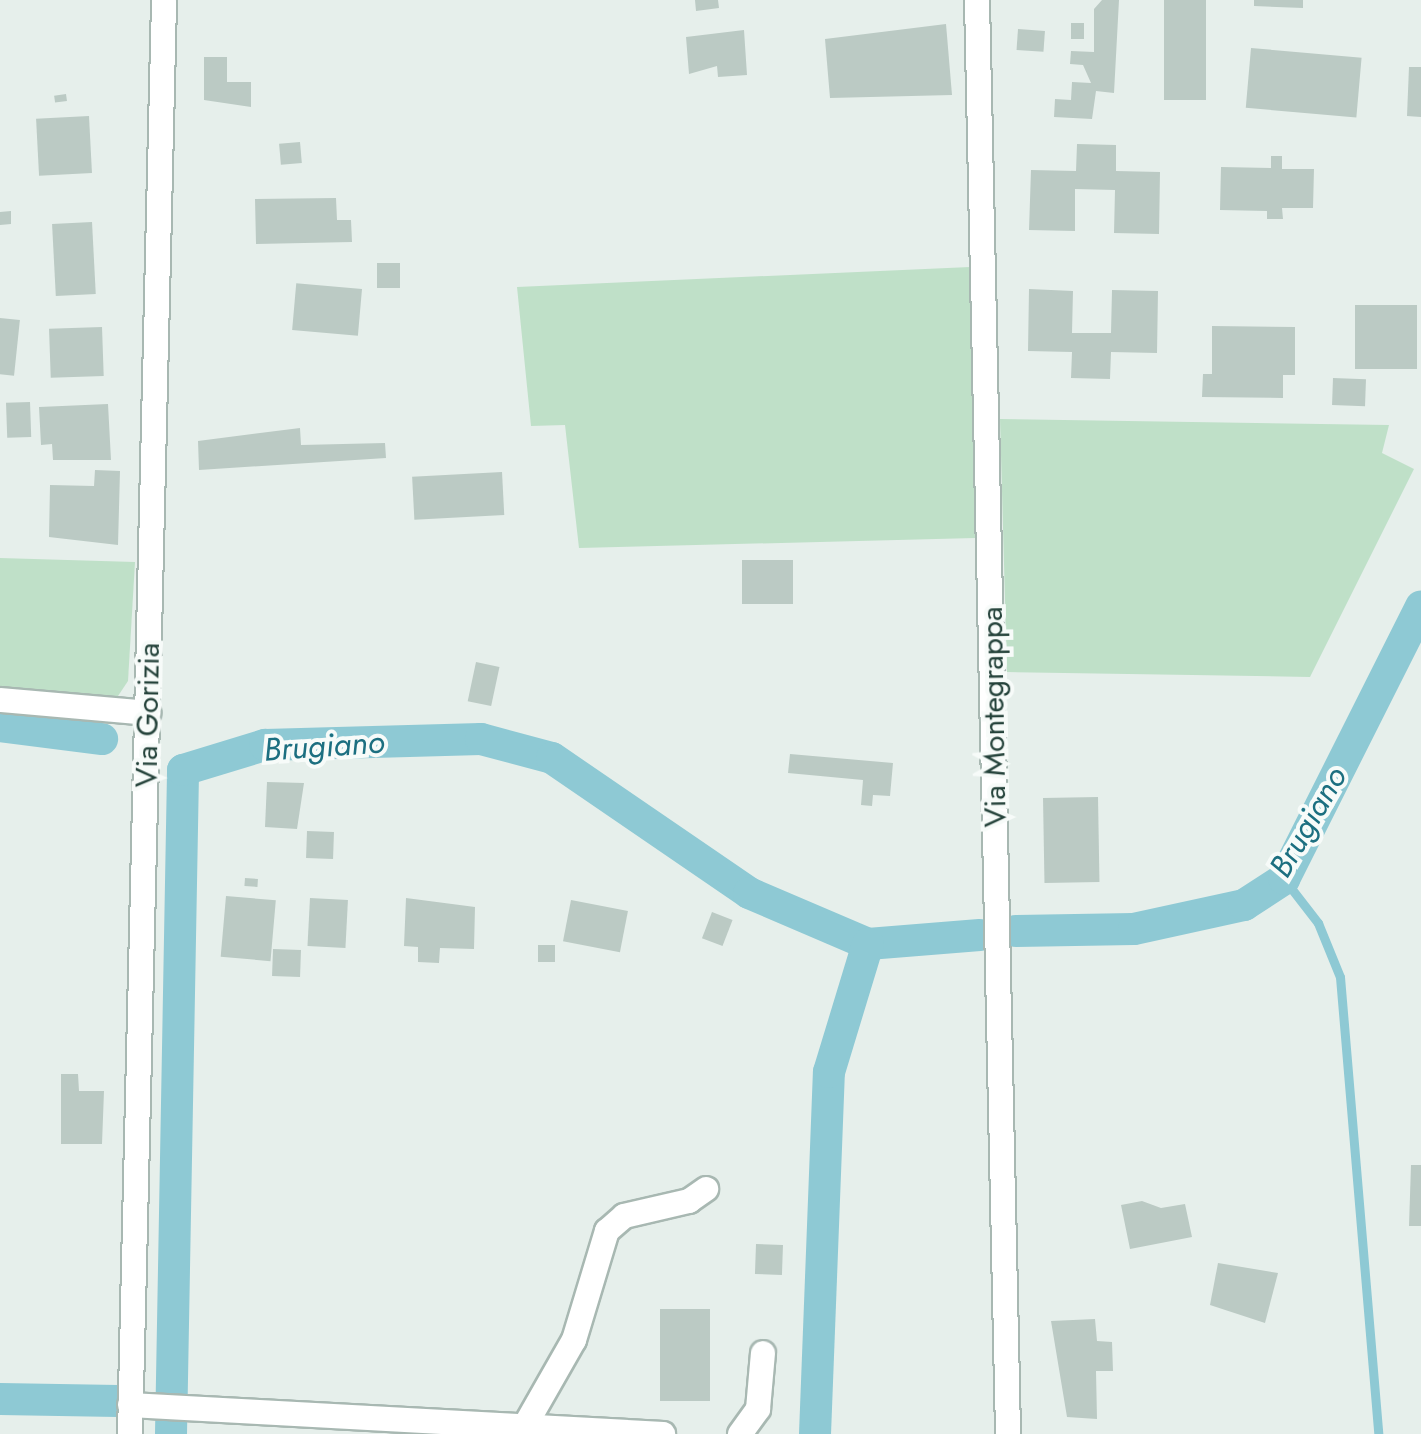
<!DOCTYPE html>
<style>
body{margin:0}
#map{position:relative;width:1421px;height:1434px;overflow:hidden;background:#e6efeb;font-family:Jost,sans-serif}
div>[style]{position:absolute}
.green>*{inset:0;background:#bfe0c8}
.stream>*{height:9px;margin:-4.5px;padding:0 4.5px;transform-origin:4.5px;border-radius:4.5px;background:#8ec9d4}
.canal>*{height:32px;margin:-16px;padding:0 16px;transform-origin:16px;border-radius:16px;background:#8ec9d4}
.building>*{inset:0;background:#bbcac4;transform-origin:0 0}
.roads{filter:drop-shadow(2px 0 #a8b8b2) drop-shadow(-2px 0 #a8b8b2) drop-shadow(0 2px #a8b8b2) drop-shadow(0 -2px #a8b8b2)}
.minor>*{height:24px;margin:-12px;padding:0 12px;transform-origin:12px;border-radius:12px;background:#fff}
span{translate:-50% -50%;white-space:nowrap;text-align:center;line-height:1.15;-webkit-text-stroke:8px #f7fbf9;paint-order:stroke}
.street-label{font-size:30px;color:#24423a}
.water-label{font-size:32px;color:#1c6f80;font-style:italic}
</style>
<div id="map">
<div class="green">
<i style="clip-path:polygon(970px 267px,975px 538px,579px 548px,565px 425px,531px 426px,517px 287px)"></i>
<i style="clip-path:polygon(1000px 419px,1389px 425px,1382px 453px,1414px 469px,1310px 677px,1007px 672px)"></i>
<i style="clip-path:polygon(0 558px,135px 562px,128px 681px,116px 699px,0 688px)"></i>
</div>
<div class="stream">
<i style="left:1284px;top:879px;width:56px;rotate:52.3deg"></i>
<i style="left:1318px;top:923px;width:58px;rotate:67.8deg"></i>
<i style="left:1340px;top:977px;width:459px;rotate:85.2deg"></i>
</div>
<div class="canal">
<i style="left:0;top:726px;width:103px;rotate:7.3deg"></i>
<i style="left:1016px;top:931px;width:118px;rotate:-1deg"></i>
<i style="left:1134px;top:929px;width:113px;rotate:-12.3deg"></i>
<i style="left:1244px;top:905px;width:48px;rotate:-33deg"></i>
<i style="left:1284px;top:879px;width:305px;rotate:-63.3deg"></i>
<i style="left:0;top:1399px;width:118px;rotate:1deg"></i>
<i style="left:171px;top:1434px;width:664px;rotate:-88.96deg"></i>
<i style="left:183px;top:770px;width:86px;rotate:-17deg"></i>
<i style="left:265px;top:745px;width:216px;rotate:-1.6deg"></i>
<i style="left:481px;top:739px;width:73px;rotate:15deg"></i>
<i style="left:552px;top:758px;width:239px;rotate:34.4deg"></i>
<i style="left:749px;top:893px;width:129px;rotate:23.2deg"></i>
<i style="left:868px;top:944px;width:112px;rotate:-4.6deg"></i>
<i style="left:815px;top:1434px;width:362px;rotate:-87.8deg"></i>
<i style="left:829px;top:1072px;width:134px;rotate:-73.1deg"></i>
</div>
<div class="building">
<i style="clip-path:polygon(695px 0,718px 0,719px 8px,696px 11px)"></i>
<i style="clip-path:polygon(1102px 0,1119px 0,1114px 93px,1096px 91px,1092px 119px,1054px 117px,1055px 99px,1071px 100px,1072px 82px,1091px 83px,1083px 65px,1070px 64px,1071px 51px,1094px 52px,1094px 9px)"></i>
<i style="left:1164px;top:0;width:42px;height:100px"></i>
<i style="clip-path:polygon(1254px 0,1303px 0,1303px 8px,1254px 6px)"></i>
<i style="left:1071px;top:23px;width:13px;height:16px"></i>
<i style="clip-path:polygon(946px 24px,952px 95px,830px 98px,825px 39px)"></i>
<i style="left:1018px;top:29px;width:27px;height:21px;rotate:4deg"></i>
<i style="clip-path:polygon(744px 30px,747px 75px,718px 77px,717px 66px,689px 74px,686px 37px)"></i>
<i style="left:1251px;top:48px;width:111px;height:60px;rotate:5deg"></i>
<i style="clip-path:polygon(204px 57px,227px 57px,227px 82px,251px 82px,251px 107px,204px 100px)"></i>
<i style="clip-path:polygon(1409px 67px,1421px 67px,1421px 117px,1407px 116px)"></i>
<i style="left:66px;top:94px;width:7px;height:12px;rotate:82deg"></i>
<i style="left:89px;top:116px;width:57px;height:53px;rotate:87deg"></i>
<i style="left:300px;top:142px;width:21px;height:21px;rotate:85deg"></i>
<i style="clip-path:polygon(1077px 144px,1116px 145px,1116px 171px,1160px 172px,1159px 234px,1114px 233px,1115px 190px,1075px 189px,1075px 231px,1029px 230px,1031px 170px,1076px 171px)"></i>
<i style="clip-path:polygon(1271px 156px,1282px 156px,1282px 169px,1314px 169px,1313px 208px,1282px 208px,1283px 219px,1267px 219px,1267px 211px,1220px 210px,1221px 167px,1271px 168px)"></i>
<i style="clip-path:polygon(336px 198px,337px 220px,351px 220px,352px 242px,256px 244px,255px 199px)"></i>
<i style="clip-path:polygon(11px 211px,11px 224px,0 225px,0 212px)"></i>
<i style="left:92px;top:222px;width:72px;height:40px;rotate:87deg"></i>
<i style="left:400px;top:263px;width:25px;height:23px;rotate:90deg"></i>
<i style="left:362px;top:289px;width:47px;height:66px;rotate:95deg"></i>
<i style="clip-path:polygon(1029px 289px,1073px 291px,1072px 333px,1111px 333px,1112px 290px,1158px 291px,1157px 353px,1111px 352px,1110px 379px,1071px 378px,1072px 352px,1028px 351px)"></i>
<i style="left:1355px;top:305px;width:62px;height:64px"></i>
<i style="left:0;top:318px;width:20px;height:56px;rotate:6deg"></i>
<i style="clip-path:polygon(1212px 326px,1295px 327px,1295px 375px,1283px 375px,1283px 398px,1202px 397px,1203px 374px,1212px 374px)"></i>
<i style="left:102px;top:327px;width:49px;height:53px;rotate:88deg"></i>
<i style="left:1333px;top:378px;width:33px;height:27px;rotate:2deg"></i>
<i style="left:30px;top:402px;width:35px;height:24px;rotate:88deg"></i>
<i style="clip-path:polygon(108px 404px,111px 460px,53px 460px,52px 444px,41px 445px,39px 407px)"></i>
<i style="clip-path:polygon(300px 428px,301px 445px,385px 443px,386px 458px,199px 470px,198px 441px)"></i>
<i style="clip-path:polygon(95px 470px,120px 471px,118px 545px,49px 537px,50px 485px,94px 486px)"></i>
<i style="left:502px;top:472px;width:43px;height:90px;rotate:87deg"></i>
<i style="left:742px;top:560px;width:51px;height:44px"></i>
<i style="left:476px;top:662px;width:24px;height:40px;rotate:12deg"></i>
<i style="clip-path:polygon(790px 754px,893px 763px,890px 796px,873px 795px,872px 806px,861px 805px,863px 780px,788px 773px)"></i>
<i style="clip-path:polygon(267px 782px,304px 783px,297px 829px,265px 827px)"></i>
<i style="left:1098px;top:797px;width:85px;height:55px;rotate:89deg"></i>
<i style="left:307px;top:831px;width:27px;height:27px;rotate:2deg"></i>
<i style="left:245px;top:878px;width:13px;height:8px;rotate:4deg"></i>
<i style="left:226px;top:896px;width:50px;height:61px;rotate:5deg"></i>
<i style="left:310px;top:898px;width:38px;height:48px;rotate:3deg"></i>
<i style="clip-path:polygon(406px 898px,475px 907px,474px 949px,440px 948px,439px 963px,418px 962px,418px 947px,404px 946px)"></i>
<i style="left:571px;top:900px;width:58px;height:42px;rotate:11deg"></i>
<i style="left:712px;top:912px;width:22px;height:28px;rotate:21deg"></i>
<i style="left:538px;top:945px;width:17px;height:17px"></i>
<i style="left:273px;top:949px;width:28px;height:27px;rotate:2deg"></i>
<i style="clip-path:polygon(61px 1074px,78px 1074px,79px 1091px,104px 1091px,102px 1144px,61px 1144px)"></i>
<i style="clip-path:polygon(1411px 1165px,1421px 1165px,1421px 1226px,1409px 1226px)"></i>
<i style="clip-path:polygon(1142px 1201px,1161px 1208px,1185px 1204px,1192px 1237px,1130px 1249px,1121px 1205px)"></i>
<i style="left:756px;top:1244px;width:27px;height:30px;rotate:2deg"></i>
<i style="clip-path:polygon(1218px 1263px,1278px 1273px,1265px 1323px,1210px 1305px)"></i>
<i style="left:660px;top:1309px;width:50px;height:92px"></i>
<i style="clip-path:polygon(1095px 1319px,1097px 1341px,1112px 1342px,1113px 1371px,1096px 1371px,1097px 1419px,1067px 1417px,1051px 1321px)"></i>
</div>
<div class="roads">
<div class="minor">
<i style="left:977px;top:0;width:1434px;rotate:88.76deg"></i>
<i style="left:0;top:700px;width:149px;rotate:5deg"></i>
<i style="left:130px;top:1405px;width:534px;rotate:3.11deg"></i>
<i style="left:526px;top:1424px;width:97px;rotate:-60.3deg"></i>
<i style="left:574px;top:1340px;width:114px;rotate:-73.2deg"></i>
<i style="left:607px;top:1231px;width:23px;rotate:-41deg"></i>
<i style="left:624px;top:1216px;width:67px;rotate:-13deg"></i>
<i style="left:689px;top:1201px;width:21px;rotate:-35deg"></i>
<i style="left:130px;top:1434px;width:1434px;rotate:-88.64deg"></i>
<i style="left:740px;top:1434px;width:31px;rotate:-54deg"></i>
<i style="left:758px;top:1409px;width:56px;rotate:-84.9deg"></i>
</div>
</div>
<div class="street-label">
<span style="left:148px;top:715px;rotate:-89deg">Via Gorizia</span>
<span style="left:994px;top:717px;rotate:-91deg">Via Montegrappa</span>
</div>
<div class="water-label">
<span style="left:324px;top:746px;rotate:-4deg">Brugiano</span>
<span style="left:1308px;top:822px;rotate:-60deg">Brugiano</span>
</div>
</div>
